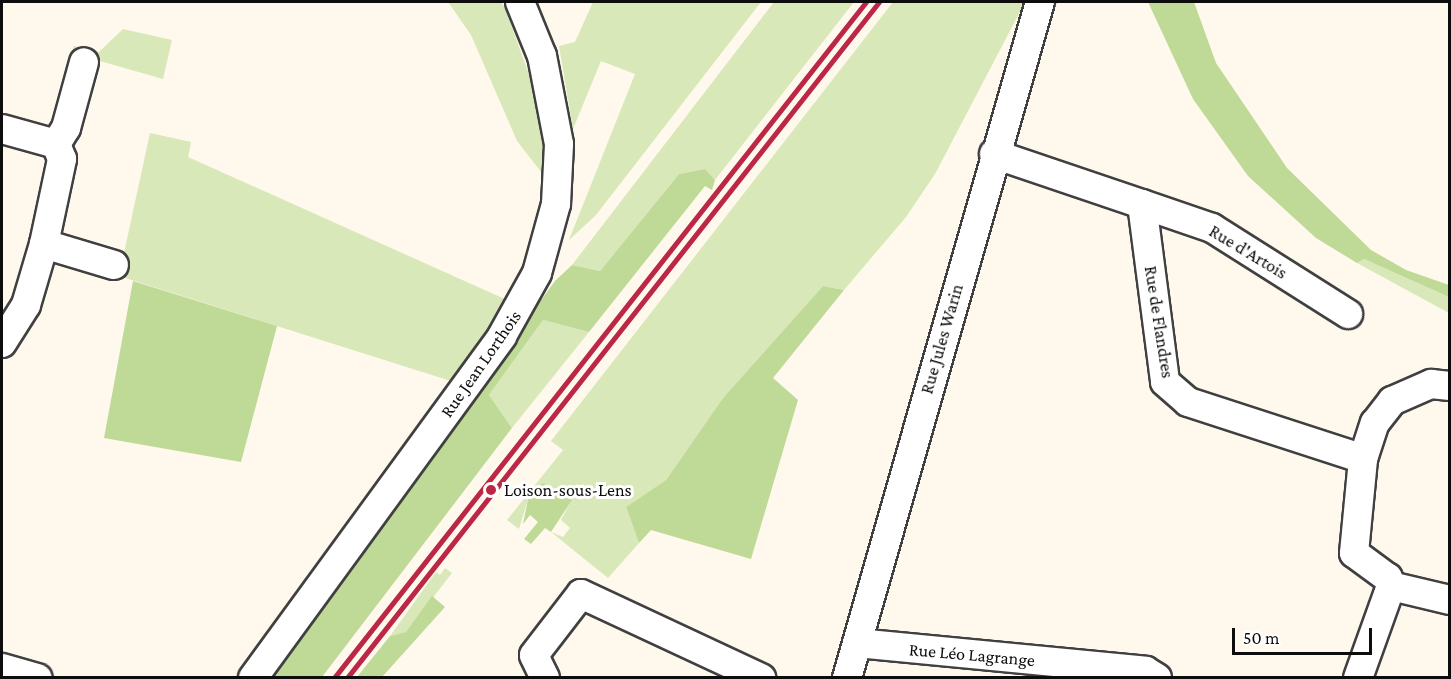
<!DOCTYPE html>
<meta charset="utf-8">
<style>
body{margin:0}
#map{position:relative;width:1451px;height:679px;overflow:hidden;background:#fff8ed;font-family:"Crimson Pro",serif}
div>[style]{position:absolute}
.green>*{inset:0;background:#d9e8b8}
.forest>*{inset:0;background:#bfd997}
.roads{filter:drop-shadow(2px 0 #404040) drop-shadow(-2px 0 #404040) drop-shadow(0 2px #404040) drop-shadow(0 -2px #404040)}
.minor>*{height:28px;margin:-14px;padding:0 14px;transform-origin:14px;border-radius:14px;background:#fff}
.rail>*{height:4.5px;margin:-2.25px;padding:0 2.25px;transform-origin:2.25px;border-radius:2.25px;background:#bb2745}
.dots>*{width:16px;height:16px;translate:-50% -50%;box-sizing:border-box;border:3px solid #fff;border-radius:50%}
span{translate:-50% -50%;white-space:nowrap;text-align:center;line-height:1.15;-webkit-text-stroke:6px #fff;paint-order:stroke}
.street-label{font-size:18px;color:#0d0d0d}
.poi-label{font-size:18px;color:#0d0d0d}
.left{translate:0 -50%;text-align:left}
.frame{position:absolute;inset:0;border:3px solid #0d0d0d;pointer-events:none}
.scale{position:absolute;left:1232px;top:628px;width:140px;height:27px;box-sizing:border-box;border:3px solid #0d0d0d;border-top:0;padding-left:8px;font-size:18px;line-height:21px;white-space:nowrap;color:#0d0d0d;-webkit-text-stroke:4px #fff;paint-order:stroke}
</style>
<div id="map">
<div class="green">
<i style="clip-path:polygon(448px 2px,501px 2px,505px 8px,532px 83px,544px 137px,545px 177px,517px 141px,471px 35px)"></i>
<i style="clip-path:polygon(593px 2px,761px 2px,596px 215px,569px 240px,635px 74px,601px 61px,573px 129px,559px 46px,575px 42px)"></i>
<i style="clip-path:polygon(774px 2px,854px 2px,715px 180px,705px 169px,679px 174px,600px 271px,572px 265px)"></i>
<i style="clip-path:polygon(893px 2px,1025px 2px,935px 174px,906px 217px,844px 290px,823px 286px,723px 398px,666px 480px,626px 507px,639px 543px,608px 578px,551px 532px,563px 537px,570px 528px,561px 520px,571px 501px,543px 484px,528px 499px,519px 529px,507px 520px,563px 450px,551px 441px)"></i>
<i style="clip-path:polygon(123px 29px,172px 40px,163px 79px,72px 53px,74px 46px,99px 52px)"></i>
<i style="clip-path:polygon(150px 133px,191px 142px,188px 157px,507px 300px,516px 290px,454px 382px,119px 276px)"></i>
<i style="clip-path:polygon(1364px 259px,1449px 297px,1449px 313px,1357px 263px)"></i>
<i style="clip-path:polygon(543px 320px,589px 332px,512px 428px,489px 395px)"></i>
<i style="clip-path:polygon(445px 568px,452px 573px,406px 632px,390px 636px,436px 572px,440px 575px)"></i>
</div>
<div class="forest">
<i style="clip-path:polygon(1148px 2px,1194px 2px,1216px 63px,1287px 168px,1371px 250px,1406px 270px,1449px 285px,1449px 297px,1364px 259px,1357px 263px,1316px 238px,1248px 176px,1193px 99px)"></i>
<i style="clip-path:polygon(705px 169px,715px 180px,712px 190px,705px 186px,589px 332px,543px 320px,489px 395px,512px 428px,322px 677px,267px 678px,555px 281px,572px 265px,600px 271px,679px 174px)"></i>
<i style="clip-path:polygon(133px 281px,277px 326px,241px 462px,104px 438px)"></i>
<i style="clip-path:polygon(823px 286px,844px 290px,773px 378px,798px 400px,751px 559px,651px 530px,639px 543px,626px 507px,666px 480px,723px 398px)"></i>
<i style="clip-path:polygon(543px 483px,572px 500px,551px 532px,545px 528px,531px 544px,524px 539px,538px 522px,530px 515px,523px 524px,528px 499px)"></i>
<i style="clip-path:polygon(432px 596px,445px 607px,382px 677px,357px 677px,390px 636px,406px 632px)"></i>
</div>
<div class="roads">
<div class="minor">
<i style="left:2px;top:129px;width:56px;rotate:15.5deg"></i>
<i style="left:56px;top:144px;width:19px;rotate:-58deg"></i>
<i style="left:66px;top:128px;width:68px;rotate:-74.7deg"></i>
<i style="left:994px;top:154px;width:156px;rotate:18.7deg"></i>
<i style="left:1142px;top:204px;width:179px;rotate:82.6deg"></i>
<i style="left:1165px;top:382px;width:30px;rotate:41deg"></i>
<i style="left:1188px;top:402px;width:184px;rotate:18deg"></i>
<i style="left:1142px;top:204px;width:74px;rotate:18.9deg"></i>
<i style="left:1212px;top:228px;width:161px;rotate:32.3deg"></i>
<i style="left:44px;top:244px;width:73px;rotate:16.7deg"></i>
<i style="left:2px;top:343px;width:45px;rotate:-57.7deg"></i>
<i style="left:26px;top:305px;width:64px;rotate:-73.6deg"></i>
<i style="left:44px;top:244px;width:87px;rotate:-78deg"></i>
<i style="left:62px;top:159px;width:16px;rotate:-112deg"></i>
<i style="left:1391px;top:586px;width:9px;rotate:-111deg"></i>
<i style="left:1388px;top:578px;width:42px;rotate:-143.7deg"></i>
<i style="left:1354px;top:553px;width:94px;rotate:-84.5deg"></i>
<i style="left:1363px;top:459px;width:38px;rotate:-72deg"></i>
<i style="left:1375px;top:423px;width:28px;rotate:-52deg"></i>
<i style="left:1392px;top:401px;width:43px;rotate:-23.6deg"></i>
<i style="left:1431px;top:384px;width:19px;rotate:6deg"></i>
<i style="left:1391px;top:586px;width:61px;rotate:13.3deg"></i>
<i style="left:857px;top:643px;width:290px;rotate:5.5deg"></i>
<i style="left:1146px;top:671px;width:13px;rotate:32deg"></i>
<i style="left:2px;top:668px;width:37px;rotate:16deg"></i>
<i style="left:253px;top:678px;width:423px;rotate:-53.9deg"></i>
<i style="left:502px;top:336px;width:72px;rotate:-60.9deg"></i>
<i style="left:537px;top:273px;width:72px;rotate:-74.6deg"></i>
<i style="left:556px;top:204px;width:60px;rotate:-87.1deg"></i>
<i style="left:559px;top:144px;width:90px;rotate:-100.9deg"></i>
<i style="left:542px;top:56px;width:58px;rotate:-112.2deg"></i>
<i style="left:545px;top:678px;width:25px;rotate:-116deg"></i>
<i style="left:534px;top:655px;width:77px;rotate:-52.4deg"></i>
<i style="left:581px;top:594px;width:199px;rotate:25deg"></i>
<i style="left:847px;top:678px;width:703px;rotate:-74.07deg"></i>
<i style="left:1358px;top:678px;width:98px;rotate:-70.3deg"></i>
</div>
</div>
<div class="rail">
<i style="left:334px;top:678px;width:860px;rotate:-51.8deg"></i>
<i style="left:347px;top:678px;width:860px;rotate:-51.8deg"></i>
</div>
<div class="dots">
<i style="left:491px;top:490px;background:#bb2745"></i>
</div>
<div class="street-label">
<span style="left:1248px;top:252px;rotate:31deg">Rue d'Artois</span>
<span style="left:1159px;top:322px;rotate:81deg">Rue de Flandres</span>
<span style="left:942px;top:339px;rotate:-74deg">Rue Jules Warin</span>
<span style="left:481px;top:364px;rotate:-55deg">Rue Jean Lorthois</span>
<span style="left:972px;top:655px;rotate:5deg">Rue Léo Lagrange</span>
</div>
<div class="poi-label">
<span class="left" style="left:504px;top:490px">Loison-sous-Lens</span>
</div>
<div class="frame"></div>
<div class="scale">50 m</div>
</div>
